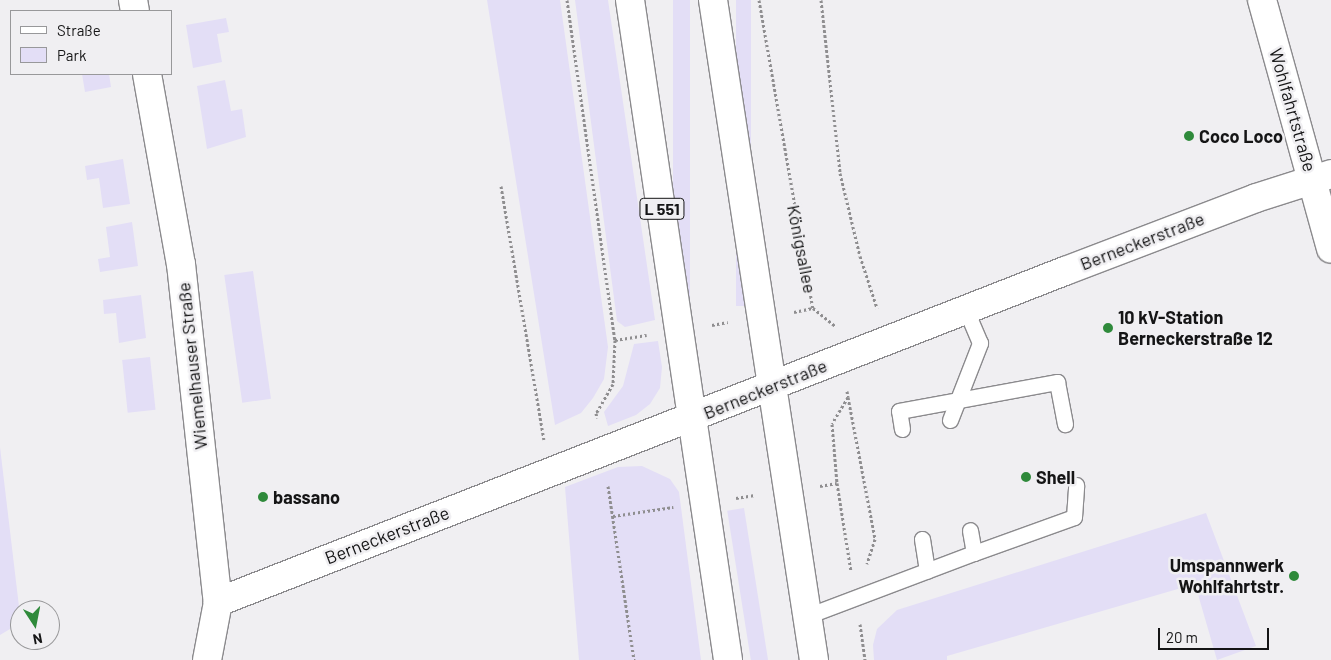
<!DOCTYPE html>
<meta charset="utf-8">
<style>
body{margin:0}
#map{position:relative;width:1331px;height:660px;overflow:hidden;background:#f0eff2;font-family:Barlow,sans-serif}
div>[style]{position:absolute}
.green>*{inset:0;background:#e3def6;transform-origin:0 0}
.path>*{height:3px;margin-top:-1.5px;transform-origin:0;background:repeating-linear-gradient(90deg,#8f8e90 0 2.5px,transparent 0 5px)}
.roads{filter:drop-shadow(1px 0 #8b8a8d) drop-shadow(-1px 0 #8b8a8d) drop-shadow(0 1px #8b8a8d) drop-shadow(0 -1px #8b8a8d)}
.lane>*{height:15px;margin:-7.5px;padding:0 7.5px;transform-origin:7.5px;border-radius:7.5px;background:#fff}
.street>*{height:28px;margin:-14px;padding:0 14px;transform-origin:14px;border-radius:14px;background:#fff}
.primary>*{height:28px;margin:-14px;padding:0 14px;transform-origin:14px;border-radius:14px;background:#fff}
.dots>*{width:14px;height:14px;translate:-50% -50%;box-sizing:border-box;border:2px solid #f0eff2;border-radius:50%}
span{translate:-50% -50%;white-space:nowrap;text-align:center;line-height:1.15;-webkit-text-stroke:5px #f0eff2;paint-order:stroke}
.shield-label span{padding:1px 4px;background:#f0eff2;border:1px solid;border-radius:4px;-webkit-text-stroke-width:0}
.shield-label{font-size:16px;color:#151516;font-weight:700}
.street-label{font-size:18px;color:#151516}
.poi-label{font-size:18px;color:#151516;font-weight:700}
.left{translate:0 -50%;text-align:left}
.right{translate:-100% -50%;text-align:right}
.legend{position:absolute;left:10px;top:10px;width:162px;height:65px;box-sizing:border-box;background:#f0eff2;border:1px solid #98989a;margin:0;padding:6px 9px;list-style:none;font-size:15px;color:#151516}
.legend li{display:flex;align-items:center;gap:10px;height:25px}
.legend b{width:25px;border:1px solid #98989a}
.north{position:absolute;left:10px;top:600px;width:50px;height:50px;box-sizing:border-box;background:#f0eff2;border:1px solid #98989a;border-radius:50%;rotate:169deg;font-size:14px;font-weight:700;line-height:20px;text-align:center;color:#151516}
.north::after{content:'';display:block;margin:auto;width:18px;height:22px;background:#2f8a3b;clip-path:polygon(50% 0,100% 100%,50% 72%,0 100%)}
.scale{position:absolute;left:1158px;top:628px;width:111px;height:22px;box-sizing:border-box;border:2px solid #151516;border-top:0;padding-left:6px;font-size:15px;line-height:18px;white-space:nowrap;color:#151516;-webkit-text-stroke:4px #f0eff2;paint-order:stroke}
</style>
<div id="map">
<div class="green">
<i style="clip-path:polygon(487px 0,560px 0,608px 347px,604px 379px,593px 398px,581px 413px,555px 425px)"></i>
<i style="clip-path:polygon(575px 0,608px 0,655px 320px,625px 327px,617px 321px)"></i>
<i style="left:673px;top:0;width:17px;height:315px"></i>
<i style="left:736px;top:0;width:15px;height:306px"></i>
<i style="clip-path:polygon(226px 18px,229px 32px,217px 34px,222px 62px,193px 68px,186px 25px)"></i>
<i style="clip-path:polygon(82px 74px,109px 74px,111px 87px,85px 92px)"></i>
<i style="clip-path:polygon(225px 80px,231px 111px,242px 109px,246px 137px,207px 149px,197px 86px)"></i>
<i style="clip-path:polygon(123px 159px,130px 204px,103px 208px,99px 178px,87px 180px,85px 166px)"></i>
<i style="clip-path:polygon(132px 222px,138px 266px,100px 272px,98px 259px,110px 257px,106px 227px)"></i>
<i style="left:253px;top:271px;width:129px;height:29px;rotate:82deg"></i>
<i style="clip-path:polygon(141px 295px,146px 338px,119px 343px,116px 313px,104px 314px,103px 300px)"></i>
<i style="clip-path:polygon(658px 341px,662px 367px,660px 388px,650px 404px,636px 415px,608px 426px,604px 412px,623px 386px,634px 344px)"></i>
<i style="left:150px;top:357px;width:53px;height:28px;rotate:84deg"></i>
<i style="clip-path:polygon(0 447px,20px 615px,20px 623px,0 635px)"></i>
<i style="clip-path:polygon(642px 466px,670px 479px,679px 492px,701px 660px,579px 660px,565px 487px,618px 467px)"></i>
<i style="left:744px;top:508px;width:154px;height:17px;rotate:81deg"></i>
<i style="clip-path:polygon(1206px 513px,1256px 646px,1217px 660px,1195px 584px,947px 656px,947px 660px,874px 660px,873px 645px,877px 629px,897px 610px)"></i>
</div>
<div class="path">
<i style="left:567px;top:0;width:343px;rotate:82deg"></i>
<i style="left:615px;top:340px;width:44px;rotate:92.6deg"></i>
<i style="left:613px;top:384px;width:34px;rotate:120deg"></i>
<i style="left:596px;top:413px;width:5px;rotate:79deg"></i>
<i style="left:759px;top:0;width:313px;rotate:80.1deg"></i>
<i style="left:813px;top:308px;width:28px;rotate:39deg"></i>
<i style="left:821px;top:0;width:174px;rotate:83.7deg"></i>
<i style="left:840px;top:173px;width:85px;rotate:76.5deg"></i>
<i style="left:860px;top:256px;width:55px;rotate:71.9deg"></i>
<i style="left:501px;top:186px;width:257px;rotate:80.4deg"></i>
<i style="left:794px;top:312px;width:19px;rotate:-12deg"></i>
<i style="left:712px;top:325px;width:16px;rotate:-11deg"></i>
<i style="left:615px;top:340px;width:32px;rotate:-9deg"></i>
<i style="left:847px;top:391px;width:6px;rotate:81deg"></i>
<i style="left:848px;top:397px;width:31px;rotate:121deg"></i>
<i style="left:832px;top:424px;width:59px;rotate:85.2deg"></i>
<i style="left:837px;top:483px;width:89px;rotate:81deg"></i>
<i style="left:848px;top:397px;width:145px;rotate:79.2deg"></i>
<i style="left:875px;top:539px;width:26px;rotate:108deg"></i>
<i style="left:608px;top:486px;width:176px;rotate:81.5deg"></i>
<i style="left:820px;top:486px;width:17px;rotate:-10deg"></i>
<i style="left:736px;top:498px;width:19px;rotate:-9deg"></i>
<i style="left:613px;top:516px;width:61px;rotate:-8.5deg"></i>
<i style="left:860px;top:624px;width:36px;rotate:82deg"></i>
</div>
<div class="roads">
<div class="lane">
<i style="left:950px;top:420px;width:83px;rotate:-68.7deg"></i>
<i style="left:980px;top:343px;width:36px;rotate:-113deg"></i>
<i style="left:902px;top:429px;width:18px;rotate:-99deg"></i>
<i style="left:899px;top:411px;width:161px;rotate:-10.4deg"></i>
<i style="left:1057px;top:382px;width:43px;rotate:79.2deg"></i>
<i style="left:922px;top:539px;width:32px;rotate:81deg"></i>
<i style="left:974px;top:553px;width:106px;rotate:-19.8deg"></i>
<i style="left:1074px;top:517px;width:32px;rotate:-86deg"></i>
<i style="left:807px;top:616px;width:178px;rotate:-20.7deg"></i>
<i style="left:974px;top:553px;width:23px;rotate:-100deg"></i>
</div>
<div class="street">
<i style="left:133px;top:0;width:11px;rotate:80deg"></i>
<i style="left:1262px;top:0;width:258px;rotate:74.5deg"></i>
<i style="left:147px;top:74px;width:193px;rotate:79.9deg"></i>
<i style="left:181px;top:264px;width:340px;rotate:83.8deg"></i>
<i style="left:218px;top:602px;width:59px;rotate:100.7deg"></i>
<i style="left:218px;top:602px;width:909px;rotate:-21.35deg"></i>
<i style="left:1065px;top:271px;width:204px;rotate:-20.9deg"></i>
<i style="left:1256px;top:198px;width:79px;rotate:-17.7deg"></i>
</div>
<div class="primary">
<i style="left:630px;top:0;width:667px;rotate:81.55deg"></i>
<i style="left:713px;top:0;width:668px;rotate:81.3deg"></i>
</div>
</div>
<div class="dots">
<i style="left:1189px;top:136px;background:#2f8a3b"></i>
<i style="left:1108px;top:328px;background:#2f8a3b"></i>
<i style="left:1026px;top:477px;background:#2f8a3b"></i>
<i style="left:263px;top:497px;background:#2f8a3b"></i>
<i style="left:1294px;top:576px;background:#2f8a3b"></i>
</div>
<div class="shield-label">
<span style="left:662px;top:209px">L 551</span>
</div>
<div class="street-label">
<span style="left:1293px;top:110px;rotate:74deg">Wohlfahrtstraße</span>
<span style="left:1142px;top:241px;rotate:-21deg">Berneckerstraße</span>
<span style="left:802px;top:249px;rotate:79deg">Königsallee</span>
<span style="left:192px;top:366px;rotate:-96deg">Wiemelhauser Straße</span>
<span style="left:765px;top:389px;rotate:-22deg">Berneckerstraße</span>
<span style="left:387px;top:535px;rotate:-21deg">Berneckerstraße</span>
</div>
<div class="poi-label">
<span class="left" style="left:1199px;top:136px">Coco Loco</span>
<span class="left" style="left:1118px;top:328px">10 kV-Station<br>Berneckerstraße 12</span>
<span class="left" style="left:1036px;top:477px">Shell</span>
<span class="left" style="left:273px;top:497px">bassano</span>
<span class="right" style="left:1284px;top:576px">Umspannwerk<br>Wohlfahrtstr.</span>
</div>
<ul class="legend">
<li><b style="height:6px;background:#fff"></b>Straße</li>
<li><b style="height:14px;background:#e3def6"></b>Park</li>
</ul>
<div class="north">N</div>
<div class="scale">20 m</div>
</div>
